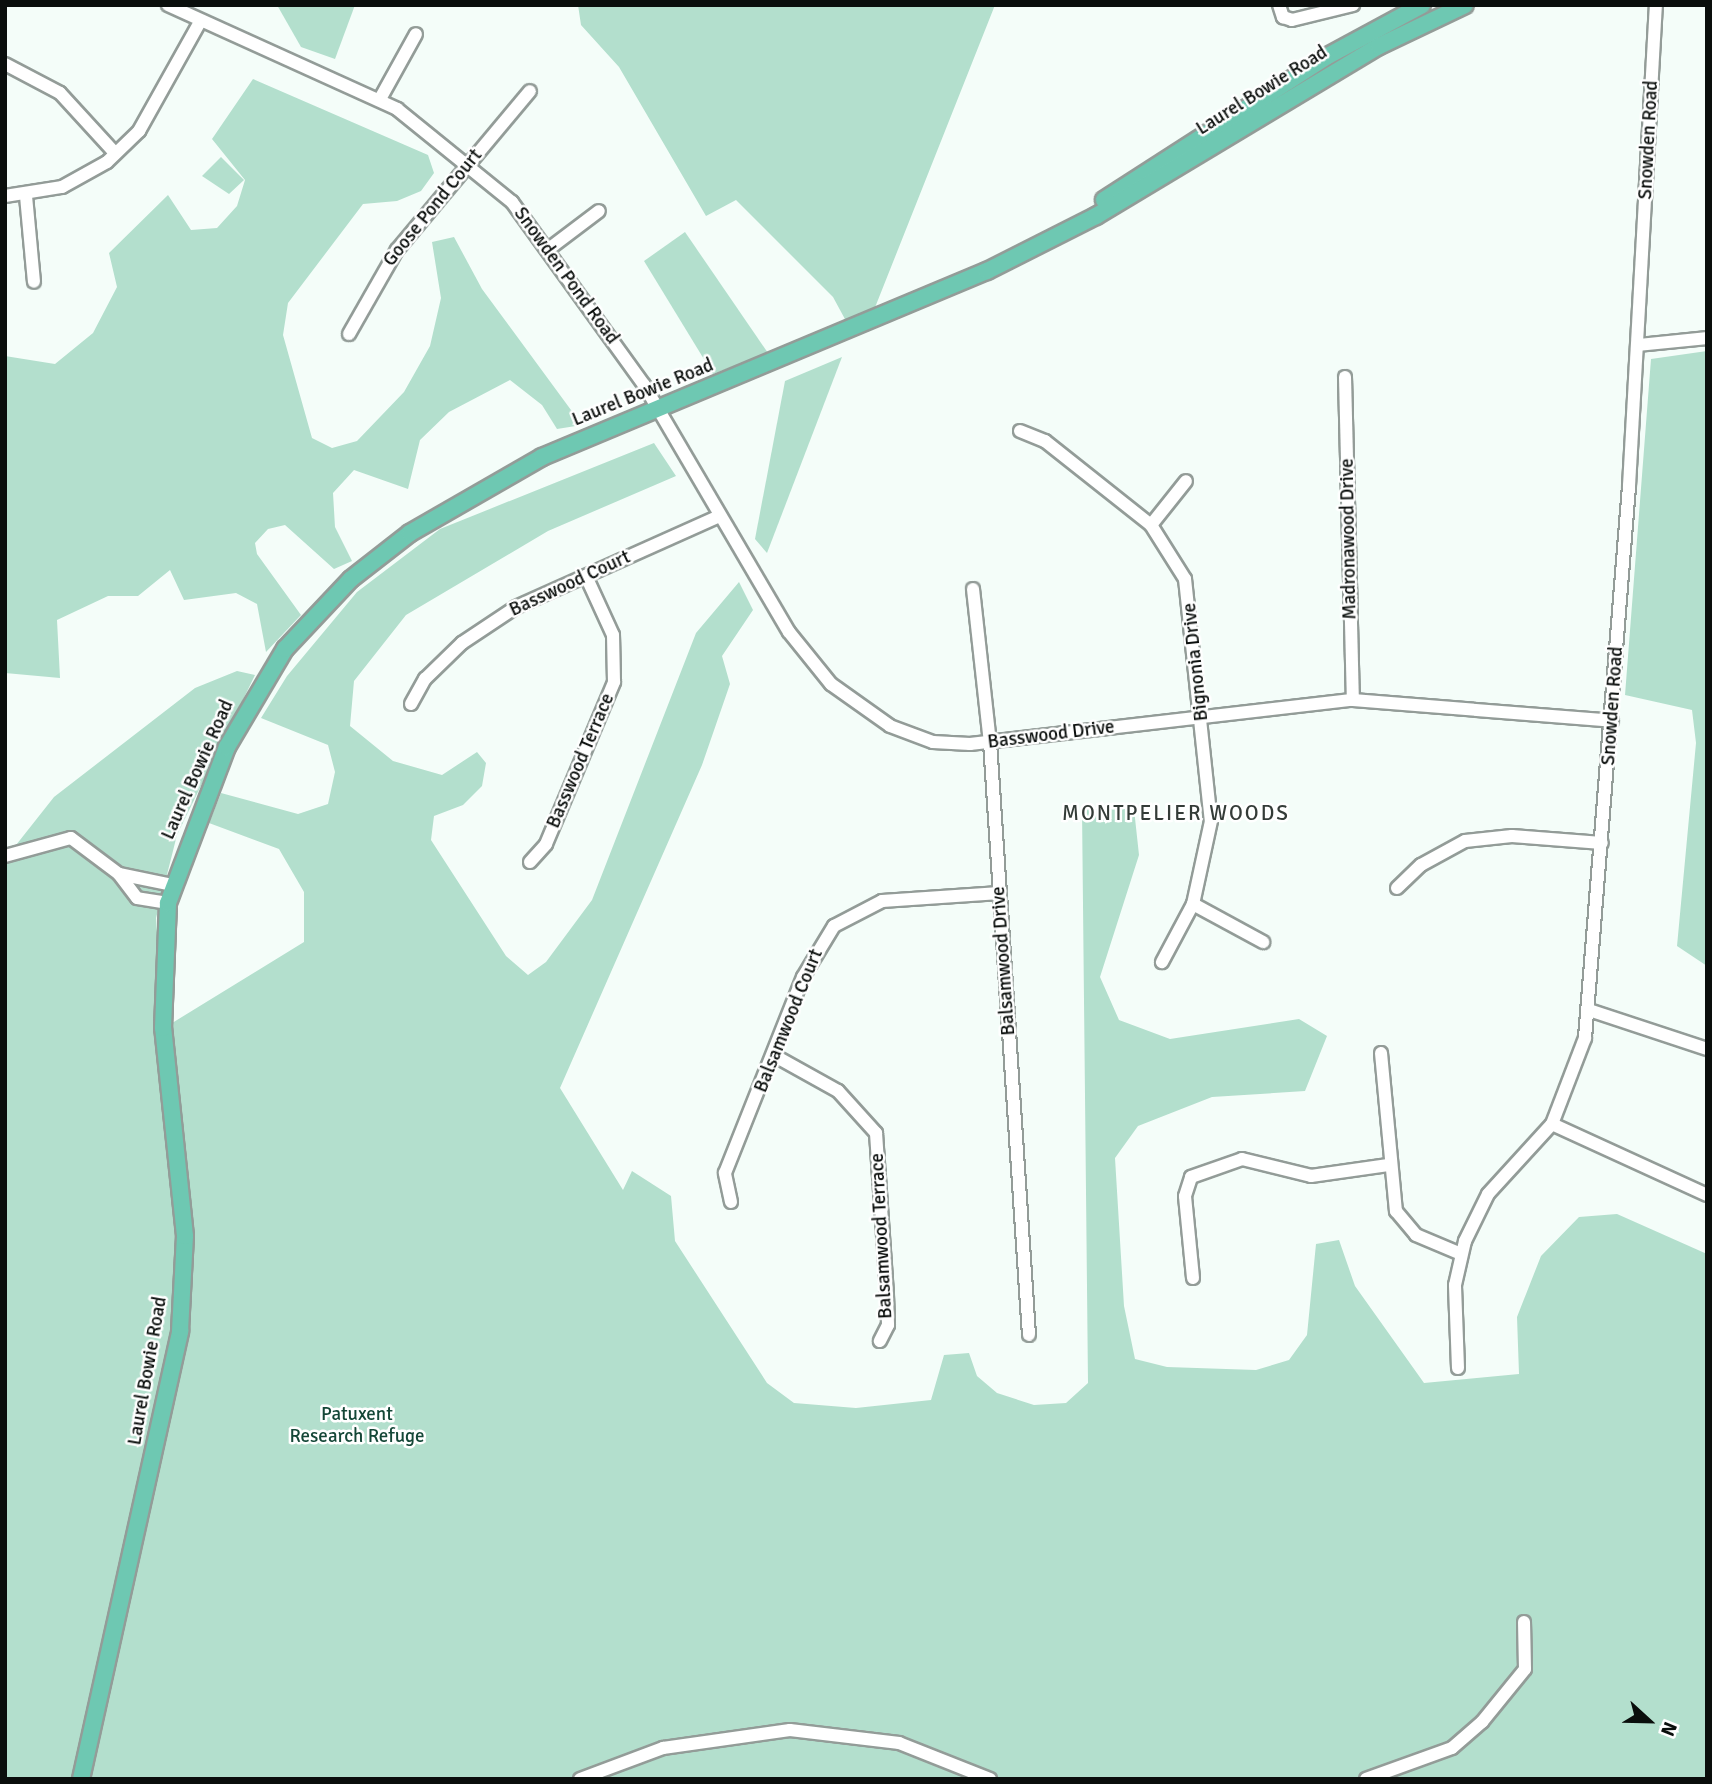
<!DOCTYPE html>
<style>
body{margin:0}
#map{position:relative;width:1712px;height:1784px;overflow:hidden;background:#f4fdf9;font-family:Signika,sans-serif}
div>[style]{position:absolute}
.green>*{inset:0;background:#b3dfcd}
.roads{filter:drop-shadow(2px 0 #939c98) drop-shadow(-2px 0 #939c98) drop-shadow(0 2px #939c98) drop-shadow(0 -2px #939c98)}
.minor>*{height:12px;margin:-6px;padding:0 6px;transform-origin:6px;border-radius:6px;background:#fff}
.major>*{height:16px;margin:-8px;padding:0 8px;transform-origin:8px;border-radius:8px;background:#6ec8b2}
span{translate:-50% -50%;white-space:nowrap;text-align:center;line-height:1.15;-webkit-text-stroke:5px #fff;paint-order:stroke}
.street-label{font-size:19px;color:#0a0e0c}
.park-label{font-size:19px;color:#144737}
.neighbourhood-label{font-size:21px;color:#343c38;letter-spacing:2px}
.frame{position:absolute;inset:0;border:7px solid #0a0e0c;pointer-events:none}
.north{position:absolute;left:1614px;top:1686px;width:70px;height:70px;-webkit-text-stroke:5px #fff;paint-order:stroke;rotate:112deg;font-size:19px;font-weight:700;line-height:28px;text-align:center;color:#0a0e0c}
.north::after{content:'';display:block;margin:auto;width:24px;height:32px;background:#0a0e0c;clip-path:polygon(50% 0,100% 100%,50% 72%,0 100%)}
</style>
<div id="map">
<div class="green">
<i style="clip-path:polygon(277px 5px,355px 5px,335px 59px,301px 47px)"></i>
<i style="clip-path:polygon(578px 5px,995px 5px,874px 310px,846px 321px,833px 297px,736px 200px,706px 216px,619px 67px,581px 25px)"></i>
<i style="clip-path:polygon(253px 79px,428px 155px,434px 173px,421px 191px,397px 201px,363px 204px,288px 303px,283px 335px,312px 438px,332px 448px,357px 441px,404px 392px,430px 346px,441px 298px,432px 242px,454px 237px,482px 289px,582px 425px,557px 429px,542px 405px,510px 380px,449px 412px,420px 440px,408px 489px,354px 470px,333px 493px,335px 527px,352px 561px,334px 569px,285px 525px,268px 529px,255px 543px,257px 554px,301px 615px,266px 652px,257px 604px,236px 593px,184px 600px,170px 570px,138px 596px,108px 596px,57px 620px,60px 678px,5px 673px,5px 356px,55px 364px,93px 333px,117px 287px,109px 253px,168px 195px,191px 230px,217px 228px,237px 206px,245px 180px,212px 139px)"></i>
<i style="clip-path:polygon(221px 157px,244px 180px,229px 194px,202px 176px)"></i>
<i style="clip-path:polygon(685px 232px,768px 353px,713px 374px,644px 261px)"></i>
<i style="clip-path:polygon(1707px 351px,1707px 966px,1677px 946px,1696px 743px,1692px 710px,1625px 695px,1651px 359px)"></i>
<i style="clip-path:polygon(842px 357px,767px 553px,755px 539px,785px 381px)"></i>
<i style="clip-path:polygon(654px 443px,676px 476px,548px 531px,406px 615px,354px 681px,350px 726px,393px 761px,442px 775px,477px 752px,486px 763px,482px 786px,463px 805px,434px 816px,431px 840px,506px 956px,528px 975px,546px 962px,592px 900px,696px 633px,739px 582px,753px 610px,722px 656px,730px 684px,702px 765px,560px 1088px,623px 1190px,632px 1171px,671px 1196px,675px 1241px,767px 1383px,794px 1403px,856px 1408px,931px 1400px,944px 1355px,969px 1353px,977px 1376px,997px 1393px,1034px 1405px,1066px 1403px,1088px 1383px,1082px 809px,1134px 809px,1139px 855px,1100px 977px,1119px 1020px,1170px 1039px,1299px 1019px,1327px 1036px,1305px 1091px,1212px 1097px,1138px 1126px,1115px 1158px,1124px 1306px,1135px 1359px,1167px 1367px,1256px 1370px,1289px 1360px,1307px 1335px,1316px 1244px,1339px 1240px,1355px 1286px,1424px 1383px,1519px 1374px,1517px 1317px,1541px 1256px,1579px 1217px,1617px 1214px,1707px 1254px,1707px 1779px,5px 1779px,5px 859px,54px 797px,195px 688px,237px 671px,255px 675px,177px 835px,156px 918px,164px 1028px,304px 942px,304px 892px,279px 849px,209px 823px,221px 793px,298px 814px,328px 804px,335px 772px,328px 745px,261px 718px,287px 676px,357px 592px,440px 529px)"></i>
</div>
<div class="roads">
<div class="minor">
<i style="left:168px;top:5px;width:252px;rotate:24.4deg"></i>
<i style="left:397px;top:109px;width:148px;rotate:39deg"></i>
<i style="left:512px;top:202px;width:226px;rotate:54.2deg"></i>
<i style="left:644px;top:385px;width:286px;rotate:59.6deg"></i>
<i style="left:789px;top:632px;width:67px;rotate:51.1deg"></i>
<i style="left:831px;top:684px;width:72px;rotate:35.4deg"></i>
<i style="left:890px;top:726px;width:46px;rotate:20.4deg"></i>
<i style="left:933px;top:742px;width:37px;rotate:3deg"></i>
<i style="left:970px;top:744px;width:386px;rotate:-6.6deg"></i>
<i style="left:1353px;top:700px;width:260px;rotate:4.6deg"></i>
<i style="left:1279px;top:5px;width:13px;rotate:72deg"></i>
<i style="left:1283px;top:17px;width:9px;rotate:18deg"></i>
<i style="left:1292px;top:20px;width:63px;rotate:-13.8deg"></i>
<i style="left:5px;top:64px;width:62px;rotate:27.8deg"></i>
<i style="left:60px;top:93px;width:81px;rotate:47.5deg"></i>
<i style="left:380px;top:99px;width:74px;rotate:-61deg"></i>
<i style="left:5px;top:196px;width:58px;rotate:-9deg"></i>
<i style="left:62px;top:187px;width:51px;rotate:-29.1deg"></i>
<i style="left:107px;top:162px;width:45px;rotate:-44.1deg"></i>
<i style="left:139px;top:131px;width:125px;rotate:-60.8deg"></i>
<i style="left:26px;top:196px;width:86px;rotate:84.7deg"></i>
<i style="left:550px;top:248px;width:61px;rotate:-37.1deg"></i>
<i style="left:349px;top:334px;width:97px;rotate:-60.3deg"></i>
<i style="left:397px;top:250px;width:207px;rotate:-50.1deg"></i>
<i style="left:1638px;top:345px;width:69px;rotate:-5.8deg"></i>
<i style="left:1345px;top:377px;width:323px;rotate:88.6deg"></i>
<i style="left:1020px;top:431px;width:27px;rotate:22deg"></i>
<i style="left:1045px;top:441px;width:135px;rotate:38.4deg"></i>
<i style="left:1151px;top:525px;width:64px;rotate:57.8deg"></i>
<i style="left:1185px;top:579px;width:243px;rotate:83.9deg"></i>
<i style="left:1211px;top:821px;width:85px;rotate:102.2deg"></i>
<i style="left:1193px;top:904px;width:66px;rotate:118.1deg"></i>
<i style="left:1151px;top:525px;width:56px;rotate:-51.5deg"></i>
<i style="left:973px;top:589px;width:154px;rotate:83.7deg"></i>
<i style="left:990px;top:742px;width:594px;rotate:86.24deg"></i>
<i style="left:411px;top:704px;width:29px;rotate:-61deg"></i>
<i style="left:425px;top:679px;width:52px;rotate:-44.2deg"></i>
<i style="left:462px;top:643px;width:65px;rotate:-33.7deg"></i>
<i style="left:516px;top:607px;width:220px;rotate:-24.1deg"></i>
<i style="left:5px;top:856px;width:68px;rotate:-15.3deg"></i>
<i style="left:71px;top:838px;width:60px;rotate:36.9deg"></i>
<i style="left:530px;top:862px;width:24px;rotate:-48deg"></i>
<i style="left:546px;top:844px;width:176px;rotate:-67.2deg"></i>
<i style="left:614px;top:682px;width:47px;rotate:-91.2deg"></i>
<i style="left:613px;top:635px;width:65px;rotate:-114.6deg"></i>
<i style="left:1397px;top:888px;width:33px;rotate:-44deg"></i>
<i style="left:1421px;top:865px;width:50px;rotate:-28.6deg"></i>
<i style="left:1465px;top:841px;width:47px;rotate:-6.1deg"></i>
<i style="left:1512px;top:836px;width:90px;rotate:4.4deg"></i>
<i style="left:168px;top:903px;width:31px;rotate:-171deg"></i>
<i style="left:137px;top:898px;width:30px;rotate:-127deg"></i>
<i style="left:119px;top:874px;width:54px;rotate:11.7deg"></i>
<i style="left:1193px;top:904px;width:80px;rotate:28.5deg"></i>
<i style="left:1589px;top:1010px;width:124px;rotate:18.3deg"></i>
<i style="left:1381px;top:1053px;width:159px;rotate:84.6deg"></i>
<i style="left:1396px;top:1211px;width:31px;rotate:50deg"></i>
<i style="left:1416px;top:1235px;width:49px;rotate:22.9deg"></i>
<i style="left:775px;top:1056px;width:72px;rotate:29.1deg"></i>
<i style="left:838px;top:1091px;width:57px;rotate:47.9deg"></i>
<i style="left:876px;top:1133px;width:162px;rotate:86.1deg"></i>
<i style="left:887px;top:1295px;width:30px;rotate:88deg"></i>
<i style="left:888px;top:1325px;width:18px;rotate:117deg"></i>
<i style="left:1552px;top:1124px;width:170px;rotate:24.6deg"></i>
<i style="left:731px;top:1202px;width:30px;rotate:-102deg"></i>
<i style="left:725px;top:1173px;width:211px;rotate:-68.3deg"></i>
<i style="left:803px;top:977px;width:60px;rotate:-58.7deg"></i>
<i style="left:834px;top:926px;width:54px;rotate:-27.5deg"></i>
<i style="left:882px;top:901px;width:118px;rotate:-3.9deg"></i>
<i style="left:1193px;top:1278px;width:82px;rotate:-95.6deg"></i>
<i style="left:1185px;top:1196px;width:20px;rotate:-72deg"></i>
<i style="left:1191px;top:1177px;width:54px;rotate:-19.4deg"></i>
<i style="left:1242px;top:1159px;width:71px;rotate:13.8deg"></i>
<i style="left:1311px;top:1176px;width:78px;rotate:-8.1deg"></i>
<i style="left:1458px;top:1368px;width:83px;rotate:-92.1deg"></i>
<i style="left:1455px;top:1285px;width:45px;rotate:-77.2deg"></i>
<i style="left:1465px;top:1241px;width:52px;rotate:-63.9deg"></i>
<i style="left:1488px;top:1194px;width:95px;rotate:-47.6deg"></i>
<i style="left:1552px;top:1124px;width:92px;rotate:-69deg"></i>
<i style="left:1585px;top:1038px;width:554px;rotate:-85.44deg"></i>
<i style="left:1629px;top:486px;width:482px;rotate:-86.8deg"></i>
<i style="left:580px;top:1779px;width:89px;rotate:-20.5deg"></i>
<i style="left:663px;top:1748px;width:128px;rotate:-8.1deg"></i>
<i style="left:790px;top:1730px;width:110px;rotate:6.8deg"></i>
<i style="left:899px;top:1743px;width:98px;rotate:21.6deg"></i>
<i style="left:1366px;top:1779px;width:91px;rotate:-19.8deg"></i>
<i style="left:1452px;top:1748px;width:40px;rotate:-41deg"></i>
<i style="left:1482px;top:1722px;width:68px;rotate:-50.9deg"></i>
<i style="left:1525px;top:1669px;width:47px;rotate:-91.2deg"></i>
</div>
<div class="major">
<i style="left:1104px;top:200px;width:264px;rotate:-32.8deg"></i>
<i style="left:1326px;top:57px;width:109px;rotate:-28.4deg"></i>
<i style="left:81px;top:1779px;width:459px;rotate:-77.5deg"></i>
<i style="left:180px;top:1331px;width:95px;rotate:-87deg"></i>
<i style="left:185px;top:1236px;width:209px;rotate:-96deg"></i>
<i style="left:163px;top:1028px;width:125px;rotate:-87.7deg"></i>
<i style="left:168px;top:903px;width:167px;rotate:-69.3deg"></i>
<i style="left:227px;top:747px;width:114px;rotate:-59.4deg"></i>
<i style="left:285px;top:649px;width:96px;rotate:-46.7deg"></i>
<i style="left:351px;top:579px;width:75px;rotate:-37.9deg"></i>
<i style="left:410px;top:533px;width:152px;rotate:-29.9deg"></i>
<i style="left:542px;top:457px;width:482px;rotate:-22.7deg"></i>
<i style="left:987px;top:271px;width:122px;rotate:-26.8deg"></i>
<i style="left:1096px;top:216px;width:330px;rotate:-31deg"></i>
<i style="left:1379px;top:46px;width:95px;rotate:-25.5deg"></i>
</div>
</div>
<div class="street-label">
<span style="left:1262px;top:91px;rotate:-32deg">Laurel Bowie Road</span>
<span style="left:1649px;top:140px;rotate:-87deg">Snowden Road</span>
<span style="left:433px;top:208px;rotate:-51deg">Goose Pond Court</span>
<span style="left:566px;top:276px;rotate:54deg">Snowden Pond Road</span>
<span style="left:643px;top:393px;rotate:-22deg">Laurel Bowie Road</span>
<span style="left:1349px;top:539px;rotate:-91deg">Madronawood Drive</span>
<span style="left:570px;top:584px;rotate:-25deg">Basswood Court</span>
<span style="left:1196px;top:662px;rotate:-96deg">Bignonia Drive</span>
<span style="left:1613px;top:706px;rotate:-86deg">Snowden Road</span>
<span style="left:1051px;top:735px;rotate:-7deg">Basswood Drive</span>
<span style="left:581px;top:761px;rotate:-67deg">Basswood Terrace</span>
<span style="left:198px;top:770px;rotate:-66deg">Laurel Bowie Road</span>
<span style="left:1004px;top:961px;rotate:-94deg">Balsamwood Drive</span>
<span style="left:789px;top:1021px;rotate:-68deg">Balsamwood Court</span>
<span style="left:882px;top:1236px;rotate:-93deg">Balsamwood Terrace</span>
<span style="left:148px;top:1371px;rotate:-80deg">Laurel Bowie Road</span>
</div>
<div class="park-label">
<span style="left:357px;top:1426px">Patuxent<br>Research Refuge</span>
</div>
<div class="neighbourhood-label">
<span style="left:1176px;top:813px">MONTPELIER WOODS</span>
</div>
<div class="frame"></div>
<div class="north">N</div>
</div>
